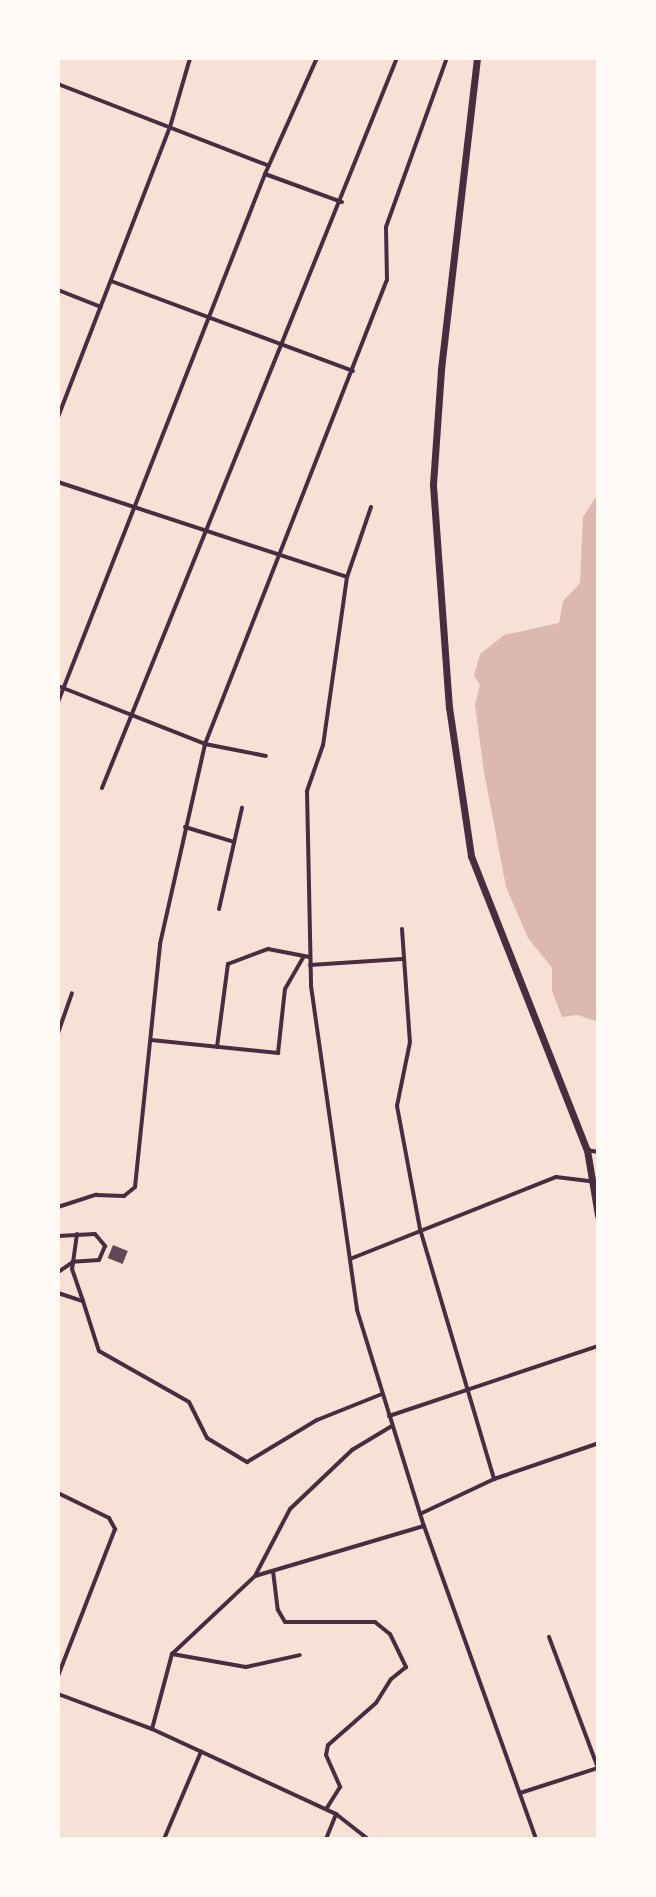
<!DOCTYPE html>
<style>
body{margin:0}
#map{position:relative;width:656px;height:1897px;overflow:hidden;background:#f7e1d7;font-family:"Source Sans 3",sans-serif}
div>[style]{position:absolute}
.water>*{inset:0;background:#dcb8b0}
.building>*{inset:0;background:#644757;transform-origin:0 0}
.minor>*{height:4px;margin:-2px;padding:0 2px;transform-origin:2px;border-radius:2px;background:#4a2c40}
.trunk>*{height:7px;margin:-3.5px;padding:0 3.5px;transform-origin:3.5px;border-radius:3.5px;background:#4a2c40}
span{translate:-50% -50%;white-space:nowrap;text-align:center;line-height:1.15;-webkit-text-stroke:8px #fffaf5;paint-order:stroke}
.frame{position:absolute;inset:0;border:60px solid #fffaf5;pointer-events:none}
</style>
<div id="map">
<div class="water">
<i style="clip-path:polygon(598px 475px,598px 1022px,578px 1015px,562px 1017px,552px 991px,552px 968px,528px 938px,506px 887px,484px 772px,475px 705px,480px 685px,474px 676px,480px 654px,504px 635px,559px 623px,563px 601px,580px 583px,583px 517px,597px 495px)"></i>
</div>
<div class="building">
<i style="left:113px;top:1245px;width:16px;height:14px;rotate:22deg"></i>
</div>
<div class="minor">
<i style="left:58px;top:84px;width:226px;rotate:21.2deg"></i>
<i style="left:265px;top:174px;width:82px;rotate:20deg"></i>
<i style="left:111px;top:281px;width:258px;rotate:20.4deg"></i>
<i style="left:58px;top:290px;width:46px;rotate:21.6deg"></i>
<i style="left:58px;top:417px;width:311px;rotate:-68.9deg"></i>
<i style="left:170px;top:127px;width:72px;rotate:-73.8deg"></i>
<i style="left:58px;top:482px;width:304px;rotate:18.2deg"></i>
<i style="left:371px;top:507px;width:74px;rotate:108.9deg"></i>
<i style="left:347px;top:577px;width:170px;rotate:98.1deg"></i>
<i style="left:323px;top:745px;width:49px;rotate:109.2deg"></i>
<i style="left:307px;top:791px;width:195px;rotate:88.8deg"></i>
<i style="left:311px;top:986px;width:327px;rotate:81.9deg"></i>
<i style="left:357px;top:1310px;width:226px;rotate:72.8deg"></i>
<i style="left:424px;top:1526px;width:332px;rotate:70.3deg"></i>
<i style="left:58px;top:686px;width:158px;rotate:21.5deg"></i>
<i style="left:205px;top:744px;width:62px;rotate:11.1deg"></i>
<i style="left:58px;top:702px;width:567px;rotate:-68.59deg"></i>
<i style="left:265px;top:174px;width:127px;rotate:-65.9deg"></i>
<i style="left:102px;top:788px;width:787px;rotate:-68deg"></i>
<i style="left:185px;top:827px;width:51px;rotate:17deg"></i>
<i style="left:219px;top:909px;width:104px;rotate:-77.2deg"></i>
<i style="left:402px;top:929px;width:113px;rotate:86deg"></i>
<i style="left:410px;top:1042px;width:65px;rotate:101.5deg"></i>
<i style="left:397px;top:1106px;width:125px;rotate:79.4deg"></i>
<i style="left:420px;top:1229px;width:261px;rotate:73.5deg"></i>
<i style="left:310px;top:965px;width:92px;rotate:-3.7deg"></i>
<i style="left:58px;top:1033px;width:42px;rotate:-70.7deg"></i>
<i style="left:151px;top:1040px;width:128px;rotate:5.8deg"></i>
<i style="left:278px;top:1053px;width:64px;rotate:-83.8deg"></i>
<i style="left:285px;top:989px;width:38px;rotate:-60deg"></i>
<i style="left:304px;top:956px;width:6px;rotate:9deg"></i>
<i style="left:217px;top:1047px;width:84px;rotate:-82.5deg"></i>
<i style="left:228px;top:964px;width:43px;rotate:-20.6deg"></i>
<i style="left:268px;top:949px;width:37px;rotate:11deg"></i>
<i style="left:587px;top:1150px;width:11px;rotate:10deg"></i>
<i style="left:58px;top:1207px;width:40px;rotate:-18deg"></i>
<i style="left:96px;top:1195px;width:28px;rotate:2deg"></i>
<i style="left:124px;top:1196px;width:14px;rotate:-39deg"></i>
<i style="left:135px;top:1187px;width:244px;rotate:-84.1deg"></i>
<i style="left:160px;top:944px;width:205px;rotate:-77.3deg"></i>
<i style="left:205px;top:744px;width:498px;rotate:-68.6deg"></i>
<i style="left:387px;top:280px;width:53px;rotate:-91.1deg"></i>
<i style="left:386px;top:227px;width:180px;rotate:-70.2deg"></i>
<i style="left:77px;top:1234px;width:35px;rotate:98deg"></i>
<i style="left:72px;top:1269px;width:34px;rotate:71deg"></i>
<i style="left:58px;top:1236px;width:37px;rotate:-3deg"></i>
<i style="left:95px;top:1234px;width:16px;rotate:50deg"></i>
<i style="left:105px;top:1246px;width:15px;rotate:113deg"></i>
<i style="left:99px;top:1260px;width:26px;rotate:176deg"></i>
<i style="left:73px;top:1262px;width:18px;rotate:146deg"></i>
<i style="left:350px;top:1259px;width:222px;rotate:-21.7deg"></i>
<i style="left:556px;top:1177px;width:35px;rotate:7deg"></i>
<i style="left:58px;top:1293px;width:26px;rotate:18deg"></i>
<i style="left:83px;top:1301px;width:52px;rotate:72.3deg"></i>
<i style="left:99px;top:1351px;width:103px;rotate:29.5deg"></i>
<i style="left:189px;top:1402px;width:40px;rotate:63.4deg"></i>
<i style="left:207px;top:1438px;width:47px;rotate:31deg"></i>
<i style="left:247px;top:1462px;width:82px;rotate:-31deg"></i>
<i style="left:317px;top:1420px;width:70px;rotate:-21.8deg"></i>
<i style="left:389px;top:1416px;width:220px;rotate:-18.5deg"></i>
<i style="left:58px;top:1493px;width:57px;rotate:26.1deg"></i>
<i style="left:109px;top:1518px;width:13px;rotate:61deg"></i>
<i style="left:115px;top:1529px;width:158px;rotate:111.2deg"></i>
<i style="left:420px;top:1514px;width:82px;rotate:-25.3deg"></i>
<i style="left:494px;top:1479px;width:108px;rotate:-18.9deg"></i>
<i style="left:273px;top:1571px;width:39px;rotate:83deg"></i>
<i style="left:278px;top:1610px;width:14px;rotate:60deg"></i>
<i style="left:285px;top:1622px;width:90px"></i>
<i style="left:375px;top:1622px;width:19px;rotate:39deg"></i>
<i style="left:390px;top:1634px;width:37px;rotate:64deg"></i>
<i style="left:406px;top:1667px;width:19px;rotate:141deg"></i>
<i style="left:391px;top:1679px;width:28px;rotate:122deg"></i>
<i style="left:376px;top:1703px;width:64px;rotate:138.8deg"></i>
<i style="left:328px;top:1745px;width:10px;rotate:101deg"></i>
<i style="left:326px;top:1755px;width:35px;rotate:66deg"></i>
<i style="left:340px;top:1787px;width:26px;rotate:122deg"></i>
<i style="left:256px;top:1574px;width:73px;rotate:-62.4deg"></i>
<i style="left:290px;top:1509px;width:86px;rotate:-43.6deg"></i>
<i style="left:352px;top:1450px;width:47px;rotate:-31deg"></i>
<i style="left:172px;top:1654px;width:75px;rotate:10deg"></i>
<i style="left:246px;top:1667px;width:55px;rotate:-12.5deg"></i>
<i style="left:58px;top:1694px;width:100px;rotate:20.4deg"></i>
<i style="left:152px;top:1729px;width:203px;rotate:24.8deg"></i>
<i style="left:336px;top:1814px;width:41px;rotate:38deg"></i>
<i style="left:152px;top:1729px;width:78px;rotate:-75.1deg"></i>
<i style="left:172px;top:1654px;width:114px;rotate:-43.2deg"></i>
<i style="left:255px;top:1576px;width:176px;rotate:-16.5deg"></i>
<i style="left:520px;top:1793px;width:82px;rotate:-17.8deg"></i>
<i style="left:598px;top:1768px;width:140px;rotate:-110.5deg"></i>
<i style="left:164px;top:1839px;width:95px;rotate:-67deg"></i>
<i style="left:326px;top:1839px;width:27px;rotate:-68deg"></i>
</div>
<div class="trunk">
<i style="left:477px;top:58px;width:314px;rotate:96.6deg"></i>
<i style="left:441px;top:370px;width:115px;rotate:94deg"></i>
<i style="left:433px;top:485px;width:223px;rotate:85.9deg"></i>
<i style="left:449px;top:707px;width:151px;rotate:81.6deg"></i>
<i style="left:471px;top:856px;width:316px;rotate:68.5deg"></i>
<i style="left:587px;top:1150px;width:66px;rotate:80.4deg"></i>
</div>
<div class="frame"></div>
</div>
